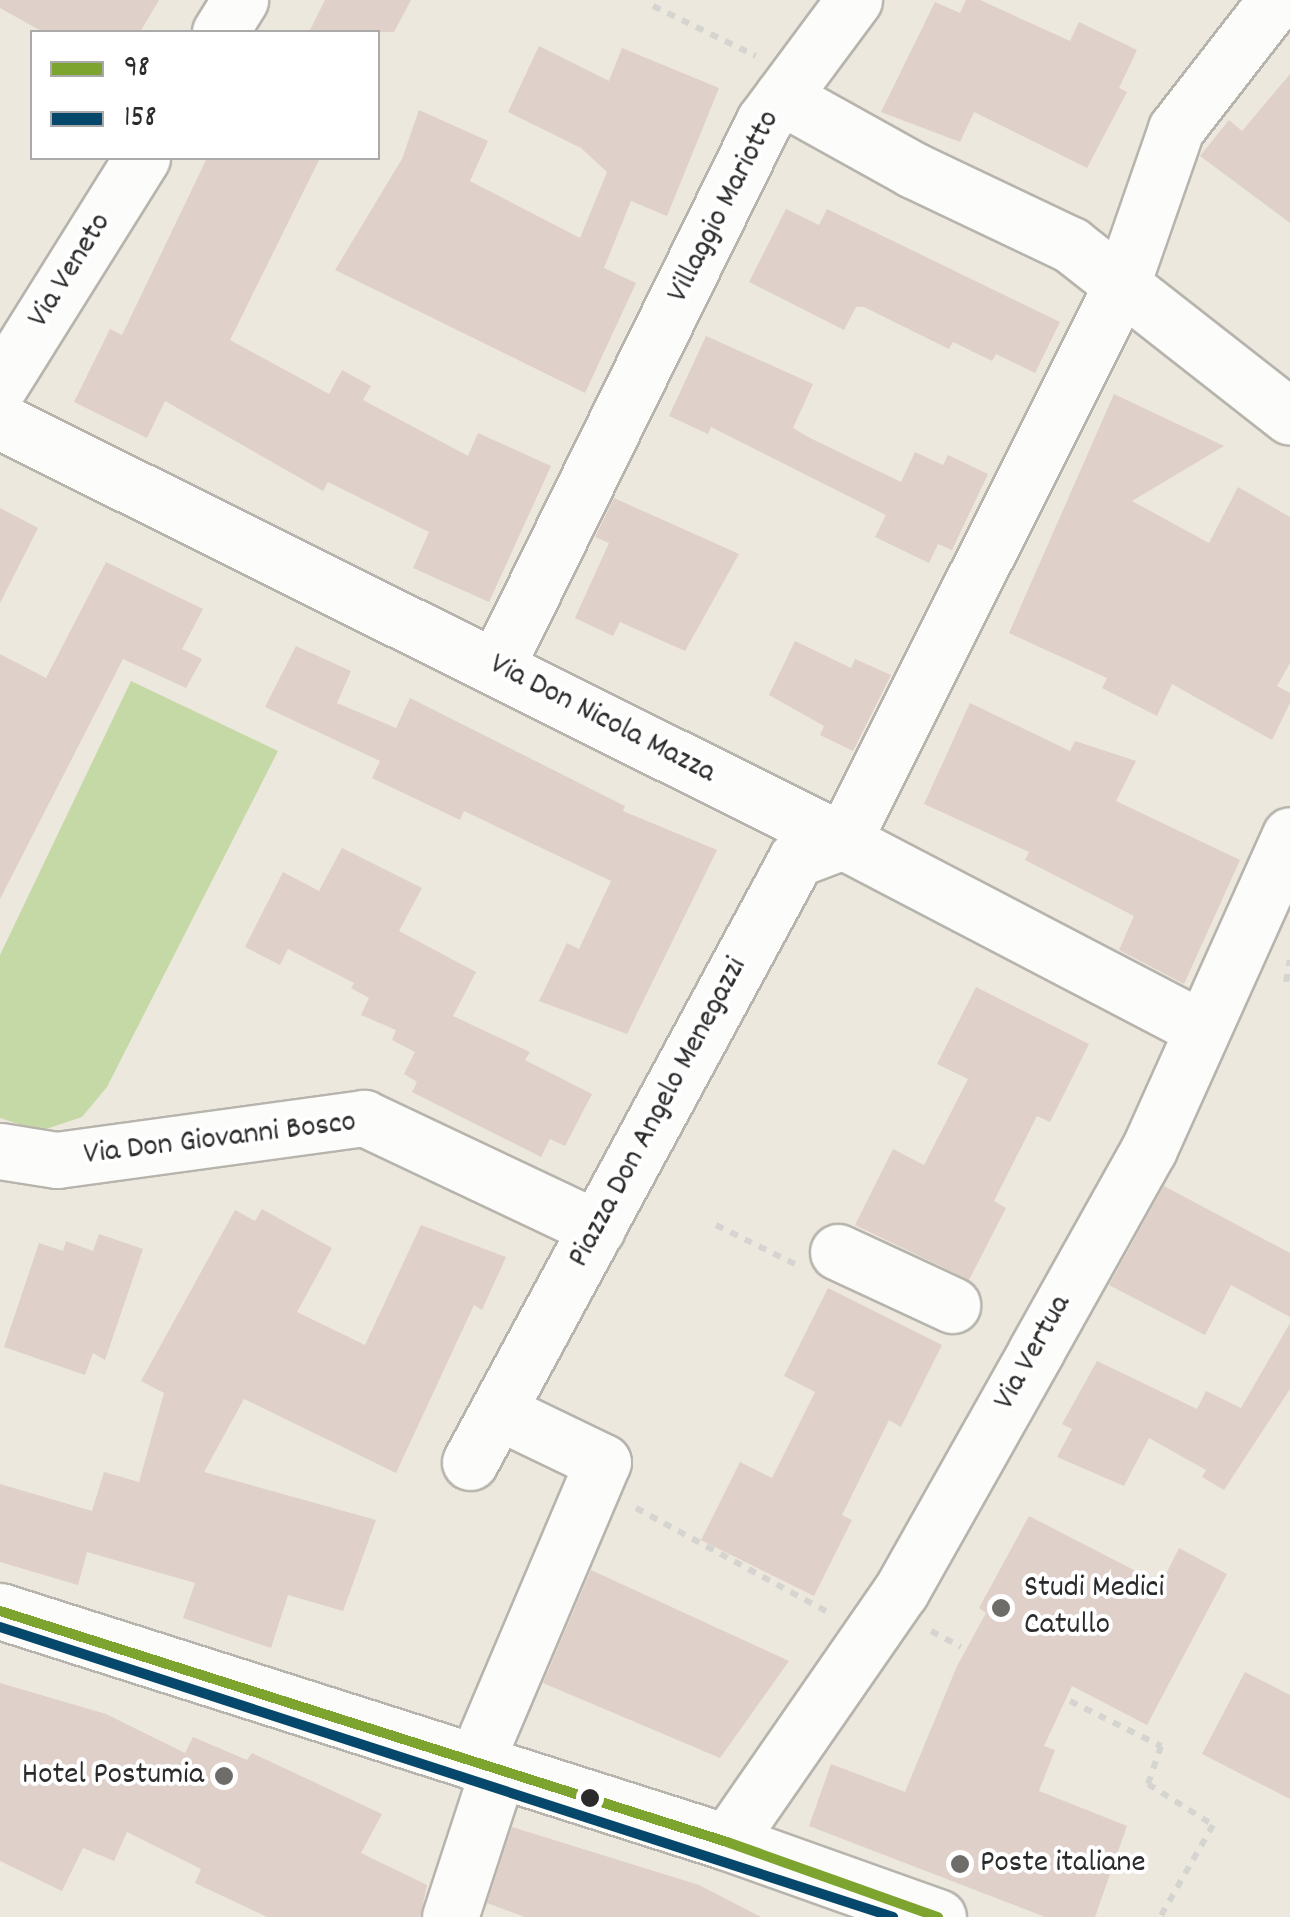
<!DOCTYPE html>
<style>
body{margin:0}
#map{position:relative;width:1290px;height:1917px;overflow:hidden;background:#ede8dd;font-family:Dekko,sans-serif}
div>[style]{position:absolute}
.green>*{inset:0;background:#c5d9a6}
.building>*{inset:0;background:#dfd0c9}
.path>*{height:6px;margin-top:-3px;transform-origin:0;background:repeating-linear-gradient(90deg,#d5d4d0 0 8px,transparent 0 16px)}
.roads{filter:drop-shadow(2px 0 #b7b4ad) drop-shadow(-2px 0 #b7b4ad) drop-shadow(0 2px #b7b4ad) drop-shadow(0 -2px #b7b4ad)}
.minor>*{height:55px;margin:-27.5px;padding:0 27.5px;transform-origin:27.5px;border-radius:27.5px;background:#fcfcfa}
.major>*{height:55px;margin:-27.5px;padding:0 27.5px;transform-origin:27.5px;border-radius:27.5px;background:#fcfcfa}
.bus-1>*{height:10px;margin:-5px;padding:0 5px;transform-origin:5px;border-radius:5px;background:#7ea430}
.bus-2>*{height:10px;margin:-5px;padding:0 5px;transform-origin:5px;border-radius:5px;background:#06486b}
.dots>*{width:28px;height:28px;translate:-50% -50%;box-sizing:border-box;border:5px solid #fff;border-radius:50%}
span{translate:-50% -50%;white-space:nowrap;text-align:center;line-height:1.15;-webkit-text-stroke:8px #fff;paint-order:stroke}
.street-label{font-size:32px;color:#2b2b2b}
.poi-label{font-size:32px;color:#2b2b2b}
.left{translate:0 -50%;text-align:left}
.right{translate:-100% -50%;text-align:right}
.legend{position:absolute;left:30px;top:30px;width:350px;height:130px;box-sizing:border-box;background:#fff;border:2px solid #aaa;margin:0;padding:12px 18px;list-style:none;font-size:30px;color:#2b2b2b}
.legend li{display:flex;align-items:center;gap:20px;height:50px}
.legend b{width:50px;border:2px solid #aaa}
</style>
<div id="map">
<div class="green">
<i style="clip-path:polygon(131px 681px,278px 751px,107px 1087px,82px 1117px,40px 1131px,0 1118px,0 955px)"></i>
</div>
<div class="building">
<i style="clip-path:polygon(0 0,159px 0,140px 32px,43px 32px,0 8px)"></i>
<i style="clip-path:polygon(325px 0,411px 0,394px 32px,309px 32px)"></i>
<i style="clip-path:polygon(966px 0,980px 0,1070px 41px,1079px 22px,1137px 50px,1119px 88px,1127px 92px,1087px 168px,974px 112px,960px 142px,881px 112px,935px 2px,960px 13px)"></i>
<i style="clip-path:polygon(539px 46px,609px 81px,622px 48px,719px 88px,667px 216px,631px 201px,604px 268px,636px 283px,585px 393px,335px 270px,402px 159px,419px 110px,488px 141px,470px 181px,580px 238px,607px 172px,581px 148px,508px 112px)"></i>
<i style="clip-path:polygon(1290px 74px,1290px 223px,1200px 156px,1229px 120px,1242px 131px)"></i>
<i style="clip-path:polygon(207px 158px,320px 158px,230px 340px,329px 394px,342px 370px,371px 386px,363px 400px,468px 456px,478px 433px,551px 466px,489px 602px,413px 568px,429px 532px,328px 482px,323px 491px,165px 401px,147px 438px,74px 402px,110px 329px,122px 335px)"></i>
<i style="clip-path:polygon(786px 209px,819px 225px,827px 209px,1060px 322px,1035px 373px,996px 354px,992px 361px,953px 342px,949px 349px,864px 307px,856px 307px,844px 330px,749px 282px)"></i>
<i style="clip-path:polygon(706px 336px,813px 384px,793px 428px,810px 438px,901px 482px,915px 452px,943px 465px,948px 455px,988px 474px,952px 550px,938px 544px,929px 563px,875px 537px,886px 515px,711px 427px,708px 434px,669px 416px)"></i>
<i style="clip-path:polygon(1114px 394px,1224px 446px,1132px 501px,1209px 543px,1238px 487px,1290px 517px,1290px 663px,1277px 686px,1290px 693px,1290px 703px,1272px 740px,1172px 684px,1157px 716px,1102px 688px,1107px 678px,1009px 633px)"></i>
<i style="clip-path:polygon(614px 498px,739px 554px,685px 651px,620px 622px,613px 636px,575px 618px,609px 543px,595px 537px)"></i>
<i style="clip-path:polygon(0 508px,38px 528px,0 603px)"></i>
<i style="clip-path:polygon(106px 562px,203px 609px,182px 649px,202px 659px,186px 688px,123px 659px,0 899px,0 654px,46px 678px)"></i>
<i style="clip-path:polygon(795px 641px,851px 668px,855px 659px,891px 675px,853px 751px,820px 735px,824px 726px,769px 695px)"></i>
<i style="clip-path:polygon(296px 646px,351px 671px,337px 703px,396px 728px,410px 698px,625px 806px,623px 811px,717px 850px,627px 1034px,539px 1001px,567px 943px,579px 949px,611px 881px,464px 811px,460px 820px,372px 778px,380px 761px,265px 707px)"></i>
<i style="clip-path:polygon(970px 703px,1070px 751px,1075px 741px,1136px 761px,1116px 801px,1240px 860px,1184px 984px,1119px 950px,1134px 916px,1025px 860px,1029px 852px,924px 804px)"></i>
<i style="clip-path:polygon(342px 848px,422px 888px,399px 931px,476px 972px,453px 1016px,530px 1052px,525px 1060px,592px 1094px,565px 1146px,550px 1139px,541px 1157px,412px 1092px,417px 1082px,404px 1074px,415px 1052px,392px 1040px,396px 1030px,361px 1015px,369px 998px,351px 988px,354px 983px,288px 949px,280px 965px,245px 947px,283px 872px,319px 891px)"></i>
<i style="clip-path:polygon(976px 987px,1089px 1044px,1050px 1122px,1037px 1116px,994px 1201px,1006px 1208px,969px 1280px,855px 1225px,893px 1149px,924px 1165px,968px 1079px,937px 1064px)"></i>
<i style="clip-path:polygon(1164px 1186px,1290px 1253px,1290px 1317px,1231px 1285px,1205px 1335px,1109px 1285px)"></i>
<i style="clip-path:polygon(262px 1209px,332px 1248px,297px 1312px,365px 1345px,421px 1225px,506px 1257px,482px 1310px,474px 1305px,396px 1473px,244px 1399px,204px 1472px,376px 1520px,343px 1611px,288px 1595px,271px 1648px,183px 1618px,195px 1583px,87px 1552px,78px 1585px,0 1562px,0 1484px,92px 1511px,104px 1472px,139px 1482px,164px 1393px,141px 1381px,235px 1210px,255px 1221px)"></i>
<i style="clip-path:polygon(99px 1234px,143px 1249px,105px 1360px,93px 1353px,85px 1375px,4px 1347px,39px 1243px,63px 1251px,66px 1241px,93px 1251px)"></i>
<i style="clip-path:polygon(828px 1288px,942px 1345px,901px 1427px,889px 1420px,842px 1515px,852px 1520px,814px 1596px,701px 1540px,740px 1462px,772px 1478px,815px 1392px,784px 1376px)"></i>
<i style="clip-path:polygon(1290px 1323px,1290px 1389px,1224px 1490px,1202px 1477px,1206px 1470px,1149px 1438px,1124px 1486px,1057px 1457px,1072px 1429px,1062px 1424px,1097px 1361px,1197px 1409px,1206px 1391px,1241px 1408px)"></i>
<i style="clip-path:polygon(1029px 1516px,1161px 1584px,1179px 1548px,1227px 1574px,1147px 1725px,1072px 1686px,1044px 1746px,1055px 1750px,1039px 1791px,1127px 1826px,1095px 1917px,1045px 1917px,809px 1826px,831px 1764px,905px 1792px,957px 1666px,986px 1613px,979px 1608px)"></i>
<i style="clip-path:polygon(591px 1570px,789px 1661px,720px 1758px,543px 1683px)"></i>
<i style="clip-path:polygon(1245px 1672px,1290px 1695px,1290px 1799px,1202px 1754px)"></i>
<i style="clip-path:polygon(0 1683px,106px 1714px,185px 1753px,193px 1737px,247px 1760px,252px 1753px,382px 1814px,361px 1853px,427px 1885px,420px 1917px,267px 1917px,195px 1883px,201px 1869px,127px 1832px,114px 1861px,83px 1848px,62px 1891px,0 1861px)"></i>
<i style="clip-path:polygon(512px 1827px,699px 1885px,761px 1917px,525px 1917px,487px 1903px)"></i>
</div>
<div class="path">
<i style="left:653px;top:6px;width:114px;rotate:25.9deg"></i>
<i style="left:1286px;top:982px;width:22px;rotate:-80deg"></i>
<i style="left:716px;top:1225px;width:88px;rotate:26.3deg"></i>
<i style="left:636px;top:1508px;width:222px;rotate:28.5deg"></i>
<i style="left:931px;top:1631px;width:34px;rotate:28deg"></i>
<i style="left:1070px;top:1701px;width:102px;rotate:26.3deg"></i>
<i style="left:1161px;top:1746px;width:40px;rotate:108.9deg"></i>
<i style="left:1148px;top:1784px;width:77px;rotate:32.2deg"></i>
<i style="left:1213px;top:1825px;width:106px;rotate:119.9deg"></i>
</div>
<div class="roads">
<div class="minor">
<i style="left:220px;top:32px;width:38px;rotate:-58deg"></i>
<i style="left:782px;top:97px;width:150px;rotate:29.1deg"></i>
<i style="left:913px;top:170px;width:175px;rotate:25.4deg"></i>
<i style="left:1071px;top:245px;width:278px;rotate:38.1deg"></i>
<i style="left:0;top:385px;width:268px;rotate:-58deg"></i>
<i style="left:0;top:421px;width:942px;rotate:26.48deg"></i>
<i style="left:843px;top:841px;width:402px;rotate:27.6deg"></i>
<i style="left:496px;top:667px;width:608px;rotate:-63.86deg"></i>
<i style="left:764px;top:121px;width:151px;rotate:-53.4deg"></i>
<i style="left:843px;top:841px;width:623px;rotate:-63.39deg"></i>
<i style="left:1122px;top:284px;width:164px;rotate:-70.8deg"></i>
<i style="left:1176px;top:129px;width:163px;rotate:-52.2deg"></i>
<i style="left:0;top:1151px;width:58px;rotate:9deg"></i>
<i style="left:57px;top:1160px;width:310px;rotate:-7.8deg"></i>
<i style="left:364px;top:1118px;width:258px;rotate:25.3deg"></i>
<i style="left:838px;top:1252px;width:126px;rotate:24.9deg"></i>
<i style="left:470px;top:1462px;width:685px;rotate:-61.6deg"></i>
<i style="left:796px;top:859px;width:50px;rotate:-21deg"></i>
<i style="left:475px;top:1763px;width:327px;rotate:-67deg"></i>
<i style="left:603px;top:1462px;width:115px;rotate:-154.3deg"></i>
<i style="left:727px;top:1842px;width:305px;rotate:-55.3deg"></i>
<i style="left:901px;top:1591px;width:275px;rotate:-60.6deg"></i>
<i style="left:1036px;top:1351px;width:231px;rotate:-60.8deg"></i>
<i style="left:1149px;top:1149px;width:344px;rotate:-65.8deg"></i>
<i style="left:450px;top:1917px;width:155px;rotate:-71.9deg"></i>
</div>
<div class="major">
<i style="left:0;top:1611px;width:763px;rotate:17.63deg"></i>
<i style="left:727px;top:1842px;width:224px;rotate:19.6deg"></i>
</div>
</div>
<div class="bus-1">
<i style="left:0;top:1611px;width:763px;rotate:17.63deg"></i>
<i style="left:727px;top:1842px;width:224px;rotate:19.6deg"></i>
</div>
<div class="bus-2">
<i style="left:0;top:1627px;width:939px;rotate:17.99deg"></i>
</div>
<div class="dots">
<i style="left:1001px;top:1608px;background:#6f6d69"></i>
<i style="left:224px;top:1776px;background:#6f6d69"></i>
<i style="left:590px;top:1798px;background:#2b2b2b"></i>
<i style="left:960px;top:1864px;background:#6f6d69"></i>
</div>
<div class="street-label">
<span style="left:725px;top:207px;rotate:-63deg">Villaggio Mariotto</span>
<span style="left:71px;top:271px;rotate:-58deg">Via Veneto</span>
<span style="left:602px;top:720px;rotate:27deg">Via Don Nicola Mazza</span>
<span style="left:659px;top:1113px;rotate:-62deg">Piazza Don Angelo Menegazzi</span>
<span style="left:220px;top:1140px;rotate:-7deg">Via Don Giovanni Bosco</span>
<span style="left:1034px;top:1353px;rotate:-61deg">Via Vertua</span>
</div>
<div class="poi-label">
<span class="left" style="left:1024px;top:1608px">Studi Medici<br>Catullo</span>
<span class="right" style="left:204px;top:1776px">Hotel Postumia</span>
<span class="left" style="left:980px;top:1864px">Poste italiane</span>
</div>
<ul class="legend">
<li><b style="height:12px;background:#7ea430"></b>98</li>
<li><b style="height:12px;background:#06486b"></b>158</li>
</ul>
</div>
